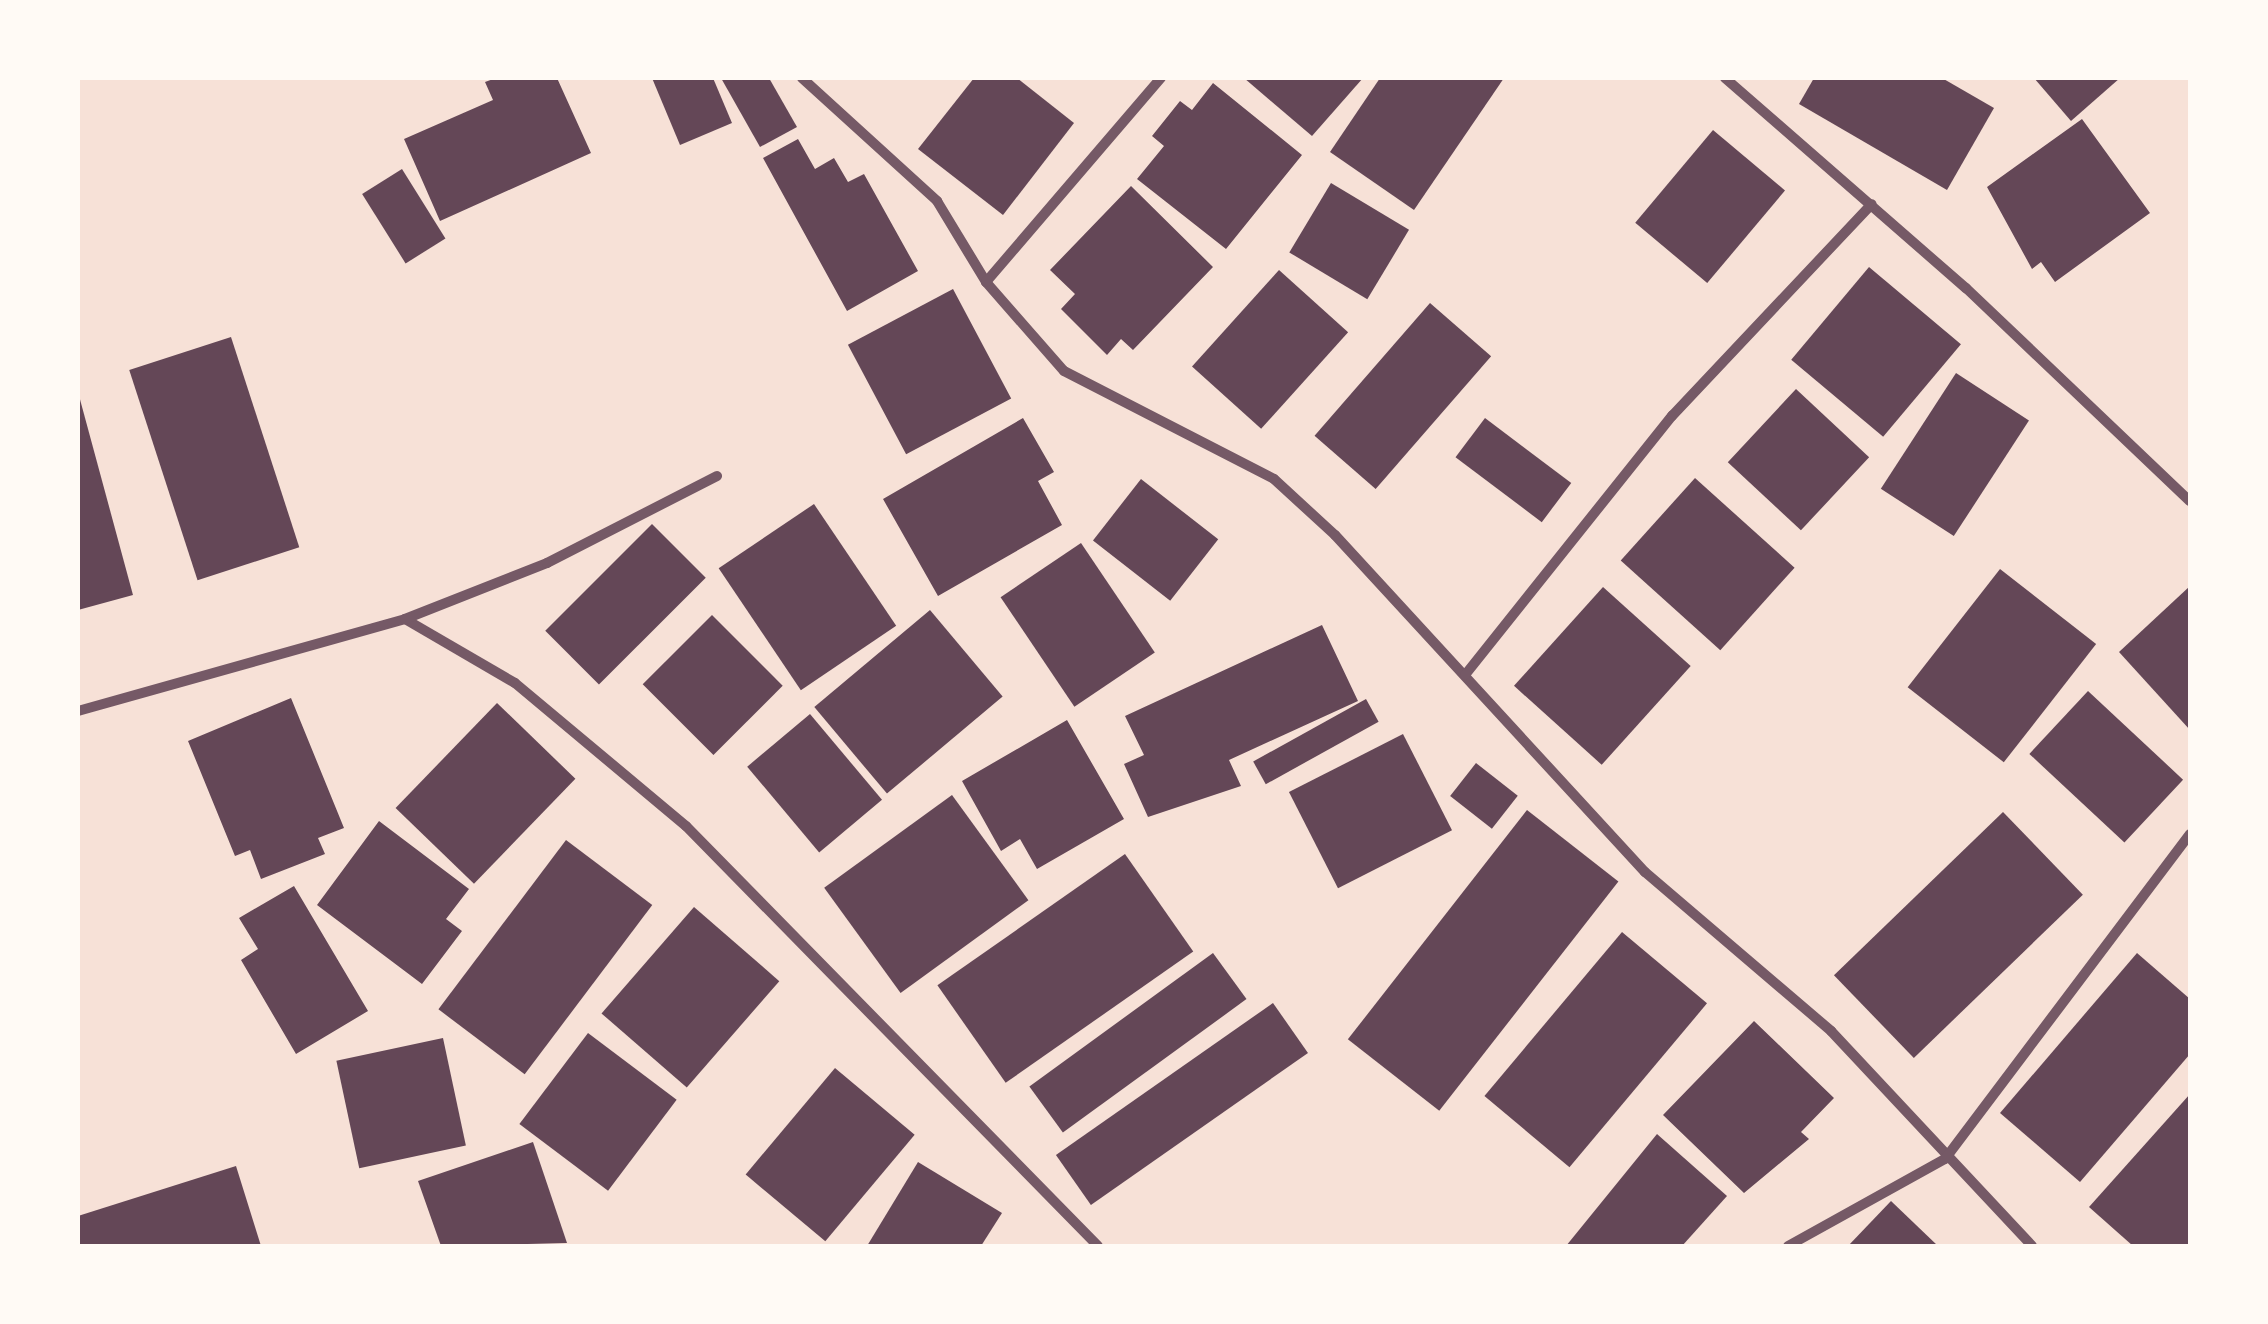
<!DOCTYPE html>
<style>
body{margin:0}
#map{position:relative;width:2268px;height:1324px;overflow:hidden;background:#f7e1d7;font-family:"Archivo Narrow",sans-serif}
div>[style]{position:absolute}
.building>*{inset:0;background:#644757;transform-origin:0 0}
.minor>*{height:10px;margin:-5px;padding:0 5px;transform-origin:5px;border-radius:5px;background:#755966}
span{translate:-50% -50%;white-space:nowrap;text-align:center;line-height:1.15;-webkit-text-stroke:8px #fffaf5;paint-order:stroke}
.frame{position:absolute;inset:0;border:80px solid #fffaf5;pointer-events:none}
</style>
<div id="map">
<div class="building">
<i style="clip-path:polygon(496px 78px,557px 78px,591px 153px,440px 221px,404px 139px,493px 100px,485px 82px)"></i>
<i style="clip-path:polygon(652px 78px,713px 78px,732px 123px,680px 145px)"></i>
<i style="clip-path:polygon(721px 78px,769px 78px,797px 127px,760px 147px)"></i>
<i style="clip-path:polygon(974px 78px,1017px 78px,1074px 123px,1003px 215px,918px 149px)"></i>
<i style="clip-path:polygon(1244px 78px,1363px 78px,1312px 136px)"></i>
<i style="clip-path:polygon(1380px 78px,1504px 78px,1414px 210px,1330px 152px)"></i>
<i style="clip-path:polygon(1814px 78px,1942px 78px,1994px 108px,1947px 190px,1799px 104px)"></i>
<i style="clip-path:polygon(2034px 78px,2120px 78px,2071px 121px)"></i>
<i style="clip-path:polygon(1213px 83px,1302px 155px,1226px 249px,1137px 179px,1164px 146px,1152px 136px,1180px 101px,1192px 110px)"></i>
<i style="clip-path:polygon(2082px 119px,2150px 213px,2055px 282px,2041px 262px,2032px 269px,1987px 187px)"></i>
<i style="left:1713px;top:130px;width:94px;height:121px;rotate:40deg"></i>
<i style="clip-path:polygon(798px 139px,815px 169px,834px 158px,848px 182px,864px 174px,918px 271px,847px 311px,763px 158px)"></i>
<i style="left:402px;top:169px;width:82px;height:47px;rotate:58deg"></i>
<i style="left:1331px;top:183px;width:91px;height:81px;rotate:31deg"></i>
<i style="clip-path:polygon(1131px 186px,1213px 267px,1133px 350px,1121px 339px,1107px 355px,1061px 309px,1075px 294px,1050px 270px)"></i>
<i style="left:1869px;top:267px;width:120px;height:121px;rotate:40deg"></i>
<i style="left:1279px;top:270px;width:93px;height:130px;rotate:42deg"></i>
<i style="left:953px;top:289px;width:124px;height:119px;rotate:62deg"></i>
<i style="left:1430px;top:303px;width:81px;height:176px;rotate:41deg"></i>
<i style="left:231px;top:337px;width:221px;height:107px;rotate:72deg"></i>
<i style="left:1956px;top:373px;width:87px;height:138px;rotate:33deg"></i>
<i style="left:1796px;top:389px;width:100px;height:100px;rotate:43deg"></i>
<i style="clip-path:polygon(78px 392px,133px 595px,78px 610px)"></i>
<i style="clip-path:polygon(1023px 418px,1054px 472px,1038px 481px,1062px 525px,938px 596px,883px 499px)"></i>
<i style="left:1485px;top:418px;width:108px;height:49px;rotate:37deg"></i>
<i style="left:1695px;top:478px;width:134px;height:111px;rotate:42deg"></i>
<i style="left:1141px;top:479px;width:98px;height:78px;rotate:38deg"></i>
<i style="left:814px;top:504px;width:147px;height:115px;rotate:56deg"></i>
<i style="left:652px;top:524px;width:76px;height:151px;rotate:45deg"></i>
<i style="left:1081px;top:543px;width:132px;height:97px;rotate:56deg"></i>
<i style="left:2000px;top:569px;width:122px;height:150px;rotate:38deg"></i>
<i style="clip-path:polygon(2190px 586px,2190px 730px,2119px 652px)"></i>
<i style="left:1603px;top:587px;width:118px;height:133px;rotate:42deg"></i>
<i style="left:930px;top:610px;width:113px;height:151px;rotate:50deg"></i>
<i style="left:712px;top:615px;width:100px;height:98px;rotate:45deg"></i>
<i style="clip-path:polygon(1322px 625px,1358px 701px,1229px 760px,1241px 786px,1148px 817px,1124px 764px,1144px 755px,1125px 716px)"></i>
<i style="left:2088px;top:691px;width:130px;height:86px;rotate:43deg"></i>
<i style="clip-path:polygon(291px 698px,344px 828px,318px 838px,325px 854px,261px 879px,250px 850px,235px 856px,188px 741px)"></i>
<i style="left:1366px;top:699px;width:26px;height:129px;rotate:61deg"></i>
<i style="left:497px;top:703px;width:109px;height:146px;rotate:44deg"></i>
<i style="left:810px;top:714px;width:112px;height:82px;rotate:50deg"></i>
<i style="clip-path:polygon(1067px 720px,1124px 819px,1037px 869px,1020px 839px,1001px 851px,962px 781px)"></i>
<i style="left:1403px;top:734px;width:108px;height:128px;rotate:63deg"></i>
<i style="left:1476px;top:763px;width:53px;height:42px;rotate:38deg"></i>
<i style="left:952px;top:795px;width:130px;height:158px;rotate:54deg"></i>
<i style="left:1527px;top:810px;width:116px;height:291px;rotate:38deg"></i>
<i style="left:2003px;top:812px;width:115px;height:235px;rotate:46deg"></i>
<i style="clip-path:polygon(379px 821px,469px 889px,446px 919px,462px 931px,422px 984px,317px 905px)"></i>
<i style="left:566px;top:840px;width:108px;height:212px;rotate:37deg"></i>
<i style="left:1125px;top:854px;width:119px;height:229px;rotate:55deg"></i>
<i style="clip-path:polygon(294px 886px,368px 1011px,296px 1054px,241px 960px,258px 949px,239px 918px)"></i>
<i style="left:694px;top:907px;width:113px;height:141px;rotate:41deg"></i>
<i style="left:1622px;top:932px;width:111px;height:214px;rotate:40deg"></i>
<i style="left:1213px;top:953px;width:57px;height:227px;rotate:54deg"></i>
<i style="clip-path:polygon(2137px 953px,2190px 999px,2190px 1054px,2080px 1182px,2000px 1113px)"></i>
<i style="left:1273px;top:1003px;width:61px;height:265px;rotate:55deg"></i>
<i style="clip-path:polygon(1754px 1021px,1834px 1098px,1801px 1132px,1809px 1139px,1744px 1193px,1663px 1115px)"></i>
<i style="left:588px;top:1033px;width:111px;height:114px;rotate:37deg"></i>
<i style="left:443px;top:1038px;width:110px;height:109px;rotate:78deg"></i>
<i style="left:835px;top:1068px;width:104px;height:139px;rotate:40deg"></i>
<i style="clip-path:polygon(2190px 1094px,2190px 1246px,2133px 1246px,2089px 1207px)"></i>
<i style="clip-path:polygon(1657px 1134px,1727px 1196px,1682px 1246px,1566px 1246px)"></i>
<i style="clip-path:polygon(533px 1142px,567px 1243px,441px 1246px,418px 1181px)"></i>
<i style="clip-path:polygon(918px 1162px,1002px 1213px,981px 1246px,867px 1246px)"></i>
<i style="clip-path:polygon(236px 1166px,261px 1246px,78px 1246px,78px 1216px)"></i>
<i style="clip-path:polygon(1891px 1201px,1938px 1246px,1848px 1246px)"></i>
</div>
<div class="minor">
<i style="left:802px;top:78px;width:183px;rotate:42.3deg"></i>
<i style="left:937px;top:201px;width:95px;rotate:58.8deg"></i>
<i style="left:986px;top:282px;width:118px;rotate:48.8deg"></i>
<i style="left:1064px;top:371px;width:236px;rotate:27.2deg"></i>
<i style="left:1274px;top:479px;width:83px;rotate:42.6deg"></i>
<i style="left:1335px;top:535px;width:458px;rotate:47.4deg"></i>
<i style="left:1645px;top:872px;width:245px;rotate:40.5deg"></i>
<i style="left:1831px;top:1031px;width:294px;rotate:46.9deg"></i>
<i style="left:1725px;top:78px;width:320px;rotate:41.1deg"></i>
<i style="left:1966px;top:288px;width:309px;rotate:43.6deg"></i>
<i style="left:986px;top:282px;width:269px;rotate:-49.4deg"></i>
<i style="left:405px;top:619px;width:127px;rotate:30.2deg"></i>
<i style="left:515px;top:683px;width:223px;rotate:39.9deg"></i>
<i style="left:686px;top:826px;width:588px;rotate:45.55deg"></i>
<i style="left:1465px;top:675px;width:332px;rotate:-51.4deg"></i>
<i style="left:1672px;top:416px;width:291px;rotate:-46.7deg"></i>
<i style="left:78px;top:711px;width:340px;rotate:-15.7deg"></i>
<i style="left:405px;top:619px;width:153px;rotate:-21.5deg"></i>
<i style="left:547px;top:563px;width:191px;rotate:-27.1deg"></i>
<i style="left:1788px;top:1246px;width:179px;rotate:-29deg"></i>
<i style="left:1945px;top:1159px;width:407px;rotate:-53deg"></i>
</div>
<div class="frame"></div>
</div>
